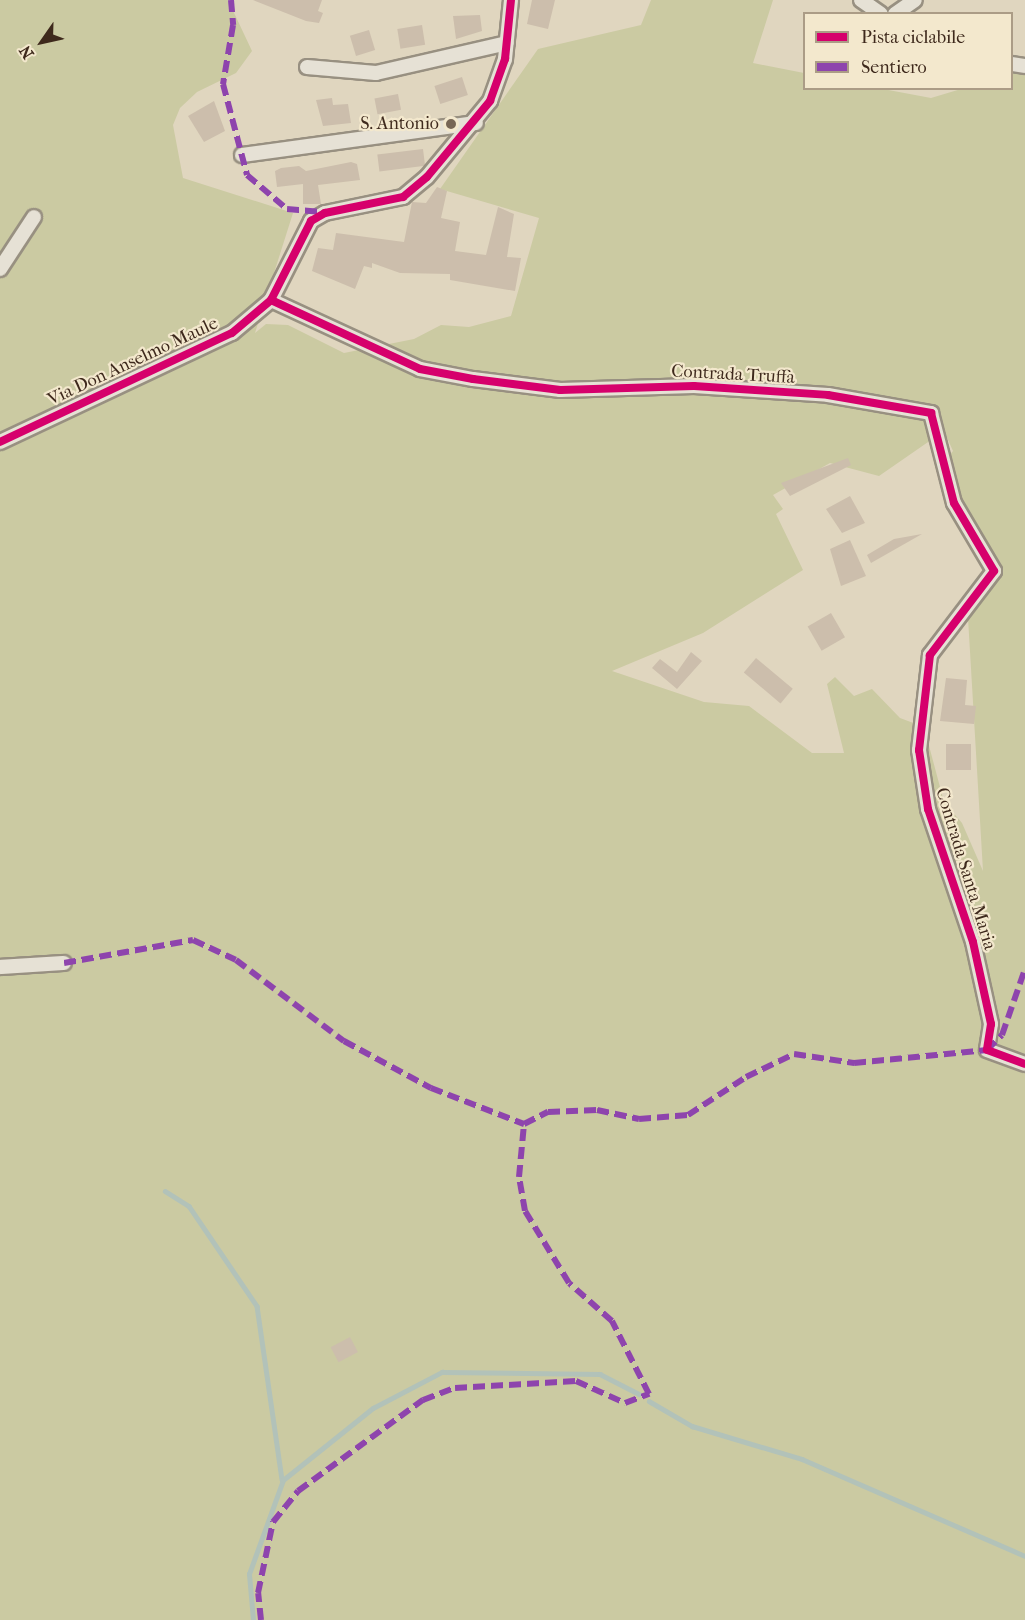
<!DOCTYPE html>
<style>
body{margin:0}
#map{position:relative;width:1025px;height:1620px;overflow:hidden;background:#e0d6bf;font-family:"IM FELL French Canon",serif}
div>[style]{position:absolute}
.green>*{inset:0;background:#cbcaa2}
.stream>*{height:4.5px;margin:-2.25px;padding:0 2.25px;transform-origin:2.25px;border-radius:2.25px;background:#b2c2b9}
.building>*{inset:0;background:#ccbeac;transform-origin:0 0}
.roads{filter:drop-shadow(2px 0 #989081) drop-shadow(-2px 0 #989081) drop-shadow(0 2px #989081) drop-shadow(0 -2px #989081)}
.street>*{height:14px;margin:-7px;padding:0 7px;transform-origin:7px;border-radius:7px;background:#e6e1d5}
.quiet>*{height:6px;margin-top:-3px;transform-origin:0;background:repeating-linear-gradient(90deg,#8e44ad 0 12px,transparent 0 18px)}
.cycleway>*{height:8px;margin:-4px;padding:0 4px;transform-origin:4px;border-radius:4px;background:#d6006c}
.dots>*{width:16px;height:16px;translate:-50% -50%;box-sizing:border-box;border:3px solid #f3e8cd;border-radius:50%}
span{translate:-50% -50%;white-space:nowrap;text-align:center;line-height:1.15;-webkit-text-stroke:4.5px #f3e8cd;paint-order:stroke}
.poi-label{font-size:18px;color:#3e291c}
.right{translate:-100% -50%;text-align:right}
.street-label{font-size:18px;color:#3e291c}
.legend{position:absolute;left:803px;top:12px;width:210px;height:78px;box-sizing:border-box;background:#f3e8cd;border:2px solid #ab9c86;margin:0;padding:8px 10px;list-style:none;font-size:18px;color:#3e291c}
.legend li{display:flex;align-items:center;gap:12px;height:30px}
.legend b{width:30px;border:2px solid #ab9c86}
.north{position:absolute;left:12px;top:12px;width:60px;height:60px;-webkit-text-stroke:4px #f3e8cd;paint-order:stroke;rotate:236deg;font-size:16px;font-weight:700;line-height:24px;text-align:center;color:#3e291c}
.north::after{content:'';display:block;margin:auto;width:21px;height:27px;background:#3e291c;clip-path:polygon(50% 0,100% 100%,50% 72%,0 100%)}
</style>
<div id="map">
<div class="green">
<i style="clip-path:polygon(evenodd,0 0,228px 0,252px 51px,236px 73px,197px 92px,180px 108px,173px 125px,183px 178px,293px 213px,255px 333px,266px 324px,288px 325px,344px 353px,414px 339px,441px 325px,469px 327px,511px 316px,539px 218px,440px 189px,538px 49px,641px 25px,651px 0,773px 0,753px 63px,804px 73px,804px 88px,883px 89px,931px 98px,961px 89px,1012px 88px,1012px 73px,1025px 69px,1025px 1620px,0 1620px,0 0,944px 431px,953px 451px,944px 462px,943px 495px,995px 566px,993px 584px,967px 601px,983px 871px,962px 823px,944px 802px,924px 727px,900px 718px,872px 689px,854px 696px,835px 677px,827px 684px,844px 753px,812px 753px,749px 706px,704px 702px,612px 671px,703px 633px,803px 570px,776px 514px,783px 509px,773px 495px,830px 463px,879px 476px,944px 431px)"></i>
</div>
<div class="stream">
<i style="left:165px;top:1191px;width:28px;rotate:32deg"></i>
<i style="left:189px;top:1206px;width:121px;rotate:55.8deg"></i>
<i style="left:257px;top:1306px;width:175px;rotate:81.8deg"></i>
<i style="left:649px;top:1401px;width:50px;rotate:30.2deg"></i>
<i style="left:692px;top:1426px;width:115px;rotate:16.7deg"></i>
<i style="left:802px;top:1459px;width:243px;rotate:23.5deg"></i>
<i style="left:253px;top:1620px;width:46px;rotate:-95deg"></i>
<i style="left:249px;top:1574px;width:100px;rotate:-70.1deg"></i>
<i style="left:283px;top:1480px;width:115px;rotate:-38.7deg"></i>
<i style="left:373px;top:1408px;width:78px;rotate:-27.6deg"></i>
<i style="left:442px;top:1372px;width:158px;rotate:0.7deg"></i>
<i style="left:600px;top:1374px;width:44px;rotate:27.1deg"></i>
</div>
<div class="building">
<i style="clip-path:polygon(253px 0,322px 0,318px 11px,323px 13px,319px 23px,306px 21px)"></i>
<i style="clip-path:polygon(532px 0,555px 0,548px 29px,527px 24px)"></i>
<i style="clip-path:polygon(480px 15px,482px 31px,456px 39px,453px 16px)"></i>
<i style="left:422px;top:25px;width:20px;height:25px;rotate:81deg"></i>
<i style="left:369px;top:30px;width:21px;height:20px;rotate:73deg"></i>
<i style="left:462px;top:77px;width:19px;height:29px;rotate:72deg"></i>
<i style="left:398px;top:94px;width:16px;height:24px;rotate:79deg"></i>
<i style="clip-path:polygon(332px 98px,333px 105px,348px 104px,351px 123px,323px 126px,316px 100px)"></i>
<i style="clip-path:polygon(214px 101px,225px 131px,204px 142px,188px 116px)"></i>
<i style="left:423px;top:149px;width:17px;height:46px;rotate:83deg"></i>
<i style="clip-path:polygon(351px 162px,357px 164px,360px 180px,318px 185px,321px 204px,303px 204px,303px 184px,277px 187px,275px 171px,281px 168px,299px 166px,306px 171px)"></i>
<i style="clip-path:polygon(437px 187px,447px 191px,441px 218px,460px 222px,455px 251px,486px 255px,498px 207px,514px 214px,507px 257px,521px 258px,515px 291px,450px 280px,450px 274px,400px 273px,372px 263px,372px 268px,364px 266px,355px 289px,312px 271px,318px 248px,333px 250px,336px 233px,404px 242px,412px 202px,426px 203px)"></i>
<i style="clip-path:polygon(848px 458px,851px 465px,790px 496px,781px 483px)"></i>
<i style="clip-path:polygon(850px 496px,865px 523px,842px 533px,826px 509px)"></i>
<i style="clip-path:polygon(922px 534px,871px 563px,867px 555px,894px 539px)"></i>
<i style="clip-path:polygon(850px 540px,866px 576px,841px 586px,830px 549px)"></i>
<i style="left:831px;top:613px;width:28px;height:27px;rotate:60deg"></i>
<i style="clip-path:polygon(691px 652px,702px 661px,677px 689px,652px 668px,660px 659px,677px 672px)"></i>
<i style="left:756px;top:658px;width:48px;height:19px;rotate:40deg"></i>
<i style="clip-path:polygon(946px 678px,967px 680px,965px 705px,976px 706px,974px 724px,940px 721px)"></i>
<i style="left:946px;top:744px;width:25px;height:26px"></i>
<i style="left:350px;top:1337px;width:17px;height:22px;rotate:62deg"></i>
</div>
<div class="roads">
<div class="street">
<i style="left:861px;top:0;width:24px;rotate:35deg"></i>
<i style="left:895px;top:14px;width:24px;rotate:-35deg"></i>
<i style="left:1012px;top:64px;width:13px;rotate:9deg"></i>
<i style="left:307px;top:67px;width:69px;rotate:5deg"></i>
<i style="left:376px;top:73px;width:134px;rotate:-12.9deg"></i>
<i style="left:242px;top:155px;width:236px;rotate:-7.8deg"></i>
<i style="left:0;top:269px;width:62px;rotate:-56.8deg"></i>
<i style="left:271px;top:300px;width:164px;rotate:24.8deg"></i>
<i style="left:420px;top:369px;width:54px;rotate:10.7deg"></i>
<i style="left:473px;top:379px;width:88px;rotate:7.2deg"></i>
<i style="left:560px;top:390px;width:134px;rotate:-1.7deg"></i>
<i style="left:694px;top:386px;width:134px;rotate:3.8deg"></i>
<i style="left:828px;top:395px;width:105px;rotate:9.9deg"></i>
<i style="left:931px;top:413px;width:93px;rotate:75.7deg"></i>
<i style="left:954px;top:503px;width:79px;rotate:59.5deg"></i>
<i style="left:994px;top:571px;width:106px;rotate:127.3deg"></i>
<i style="left:930px;top:655px;width:96px;rotate:96.6deg"></i>
<i style="left:919px;top:750px;width:60px;rotate:81.3deg"></i>
<i style="left:928px;top:809px;width:140px;rotate:71.3deg"></i>
<i style="left:973px;top:942px;width:84px;rotate:77.6deg"></i>
<i style="left:991px;top:1024px;width:26px;rotate:99deg"></i>
<i style="left:987px;top:1050px;width:40px;rotate:20.2deg"></i>
<i style="left:0;top:442px;width:256px;rotate:-25.2deg"></i>
<i style="left:232px;top:333px;width:51px;rotate:-40.2deg"></i>
<i style="left:271px;top:300px;width:89px;rotate:-63.1deg"></i>
<i style="left:311px;top:221px;width:16px;rotate:-30deg"></i>
<i style="left:325px;top:213px;width:80px;rotate:-11.6deg"></i>
<i style="left:403px;top:197px;width:31px;rotate:-40deg"></i>
<i style="left:427px;top:177px;width:99px;rotate:-50.3deg"></i>
<i style="left:490px;top:101px;width:45px;rotate:-70.3deg"></i>
<i style="left:505px;top:59px;width:59px;rotate:-84.2deg"></i>
<i style="left:0;top:967px;width:64px;rotate:-3.6deg"></i>
</div>
</div>
<div class="quiet">
<i style="left:231px;top:0;width:25px;rotate:85deg"></i>
<i style="left:233px;top:25px;width:60px;rotate:99.6deg"></i>
<i style="left:223px;top:84px;width:94px;rotate:75.2deg"></i>
<i style="left:247px;top:175px;width:52px;rotate:40.4deg"></i>
<i style="left:287px;top:209px;width:35px;rotate:5deg"></i>
<i style="left:64px;top:963px;width:131px;rotate:-10.1deg"></i>
<i style="left:193px;top:940px;width:47px;rotate:24.9deg"></i>
<i style="left:236px;top:960px;width:135px;rotate:36.9deg"></i>
<i style="left:344px;top:1041px;width:99px;rotate:28.4deg"></i>
<i style="left:431px;top:1088px;width:100px;rotate:21.2deg"></i>
<i style="left:261px;top:1620px;width:27px;rotate:-96deg"></i>
<i style="left:258px;top:1593px;width:73px;rotate:-78.1deg"></i>
<i style="left:273px;top:1522px;width:40px;rotate:-51deg"></i>
<i style="left:298px;top:1491px;width:155px;rotate:-36.1deg"></i>
<i style="left:423px;top:1400px;width:34px;rotate:-21deg"></i>
<i style="left:455px;top:1388px;width:121px;rotate:-3.3deg"></i>
<i style="left:576px;top:1381px;width:54px;rotate:24.2deg"></i>
<i style="left:625px;top:1403px;width:26px;rotate:-21deg"></i>
<i style="left:649px;top:1394px;width:82px;rotate:-116.9deg"></i>
<i style="left:612px;top:1321px;width:57px;rotate:-138.5deg"></i>
<i style="left:569px;top:1283px;width:84px;rotate:-121.4deg"></i>
<i style="left:525px;top:1211px;width:35px;rotate:-100deg"></i>
<i style="left:519px;top:1177px;width:53px;rotate:-84.6deg"></i>
<i style="left:524px;top:1124px;width:27px;rotate:-27deg"></i>
<i style="left:548px;top:1112px;width:49px;rotate:-2.3deg"></i>
<i style="left:597px;top:1110px;width:43px;rotate:12.1deg"></i>
<i style="left:639px;top:1119px;width:49px;rotate:-4.7deg"></i>
<i style="left:688px;top:1115px;width:69px;rotate:-33.2deg"></i>
<i style="left:746px;top:1077px;width:53px;rotate:-25.6deg"></i>
<i style="left:794px;top:1054px;width:61px;rotate:8.5deg"></i>
<i style="left:854px;top:1063px;width:134px;rotate:-5.6deg"></i>
<i style="left:987px;top:1050px;width:21px;rotate:-45deg"></i>
<i style="left:1002px;top:1035px;width:70px;rotate:-70.8deg"></i>
</div>
<div class="cycleway">
<i style="left:271px;top:300px;width:164px;rotate:24.8deg"></i>
<i style="left:420px;top:369px;width:54px;rotate:10.7deg"></i>
<i style="left:473px;top:379px;width:88px;rotate:7.2deg"></i>
<i style="left:560px;top:390px;width:134px;rotate:-1.7deg"></i>
<i style="left:694px;top:386px;width:134px;rotate:3.8deg"></i>
<i style="left:828px;top:395px;width:105px;rotate:9.9deg"></i>
<i style="left:931px;top:413px;width:93px;rotate:75.7deg"></i>
<i style="left:954px;top:503px;width:79px;rotate:59.5deg"></i>
<i style="left:994px;top:571px;width:106px;rotate:127.3deg"></i>
<i style="left:930px;top:655px;width:96px;rotate:96.6deg"></i>
<i style="left:919px;top:750px;width:60px;rotate:81.3deg"></i>
<i style="left:928px;top:809px;width:140px;rotate:71.3deg"></i>
<i style="left:973px;top:942px;width:84px;rotate:77.6deg"></i>
<i style="left:991px;top:1024px;width:26px;rotate:99deg"></i>
<i style="left:987px;top:1050px;width:40px;rotate:20.2deg"></i>
<i style="left:0;top:442px;width:256px;rotate:-25.2deg"></i>
<i style="left:232px;top:333px;width:51px;rotate:-40.2deg"></i>
<i style="left:271px;top:300px;width:89px;rotate:-63.1deg"></i>
<i style="left:311px;top:221px;width:16px;rotate:-30deg"></i>
<i style="left:325px;top:213px;width:80px;rotate:-11.6deg"></i>
<i style="left:403px;top:197px;width:31px;rotate:-40deg"></i>
<i style="left:427px;top:177px;width:99px;rotate:-50.3deg"></i>
<i style="left:490px;top:101px;width:45px;rotate:-70.3deg"></i>
<i style="left:505px;top:59px;width:59px;rotate:-84.2deg"></i>
</div>
<div class="dots">
<i style="left:451px;top:124px;background:#765"></i>
</div>
<div class="poi-label">
<span class="right" style="left:439px;top:124px">S. Antonio</span>
</div>
<div class="street-label">
<span style="left:133px;top:362px;rotate:-25deg">Via Don Anselmo Maule</span>
<span style="left:733px;top:375px;rotate:3deg">Contrada Truffa</span>
<span style="left:965px;top:869px;rotate:73deg">Contrada Santa Maria</span>
</div>
<ul class="legend">
<li><b style="height:8px;background:#d6006c"></b>Pista ciclabile</li>
<li><b style="height:8px;background:#8e44ad"></b>Sentiero</li>
</ul>
<div class="north">N</div>
</div>
